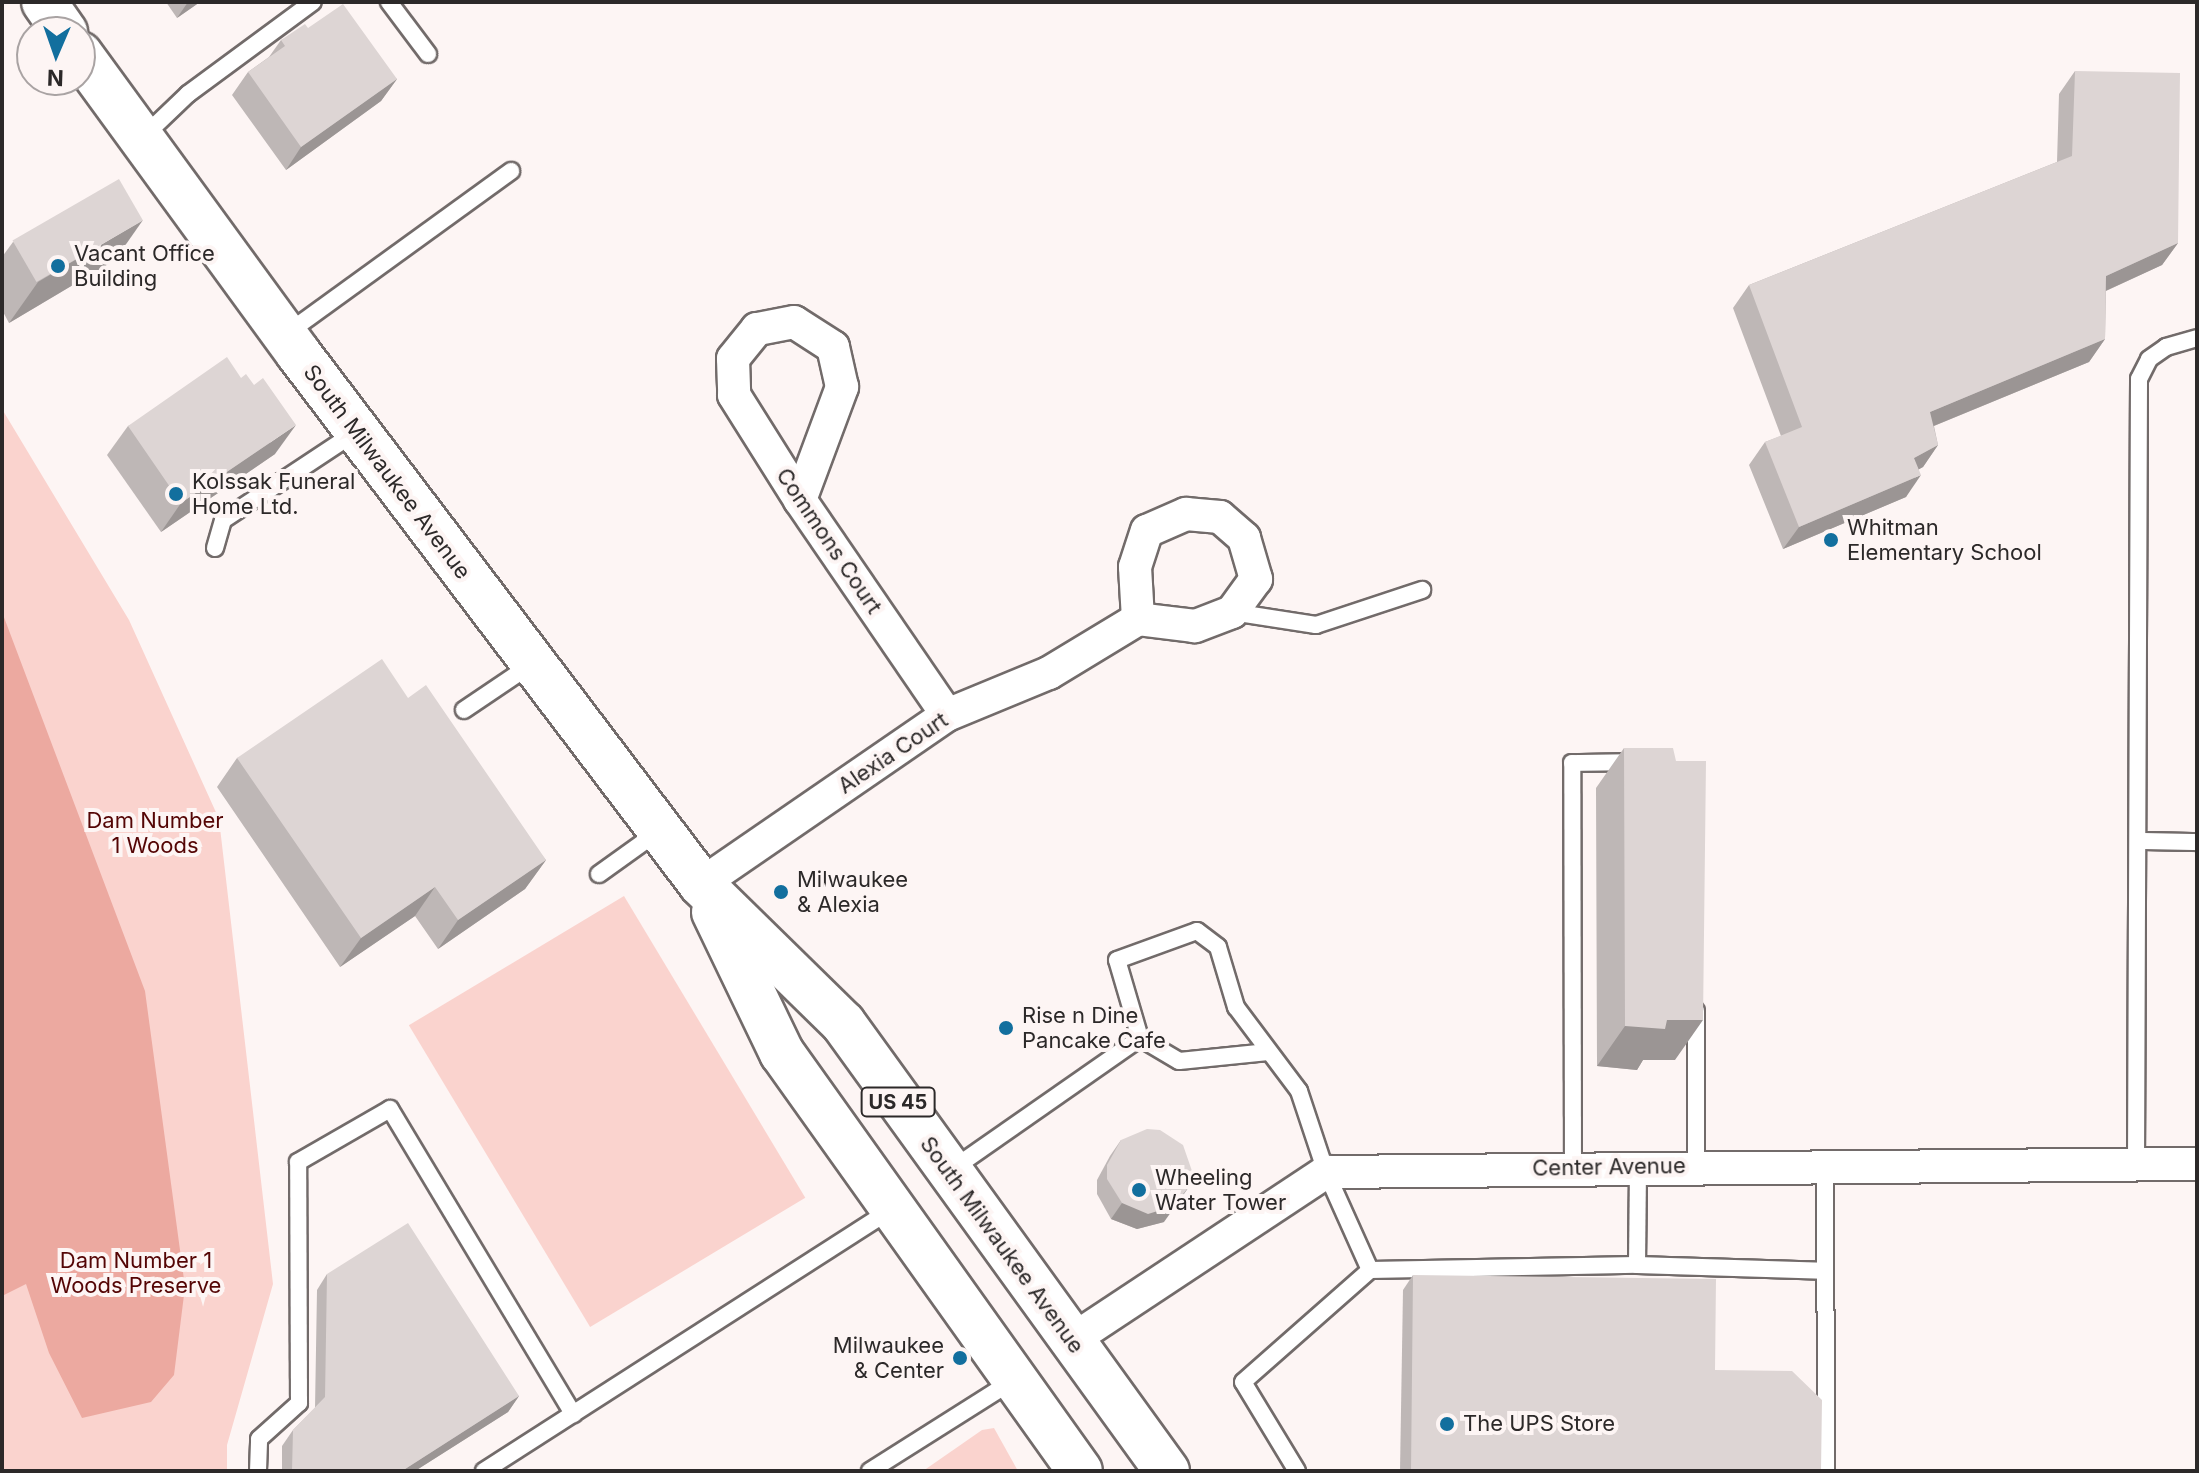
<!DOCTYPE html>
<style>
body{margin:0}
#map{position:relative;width:2199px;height:1473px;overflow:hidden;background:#fdf5f4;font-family:Inter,sans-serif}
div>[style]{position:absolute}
.green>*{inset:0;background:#fad3ce;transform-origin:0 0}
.water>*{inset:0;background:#eca9a0}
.roads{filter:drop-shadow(2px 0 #726b6a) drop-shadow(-2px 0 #726b6a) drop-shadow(0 2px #726b6a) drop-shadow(0 -2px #726b6a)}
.service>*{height:16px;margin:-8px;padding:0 8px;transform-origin:8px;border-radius:8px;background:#fff}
.minor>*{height:32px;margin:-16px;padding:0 16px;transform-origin:16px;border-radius:16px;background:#fff}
.primary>*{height:44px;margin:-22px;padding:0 22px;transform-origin:22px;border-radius:22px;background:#fff}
.wall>*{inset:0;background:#beb7b6}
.shaded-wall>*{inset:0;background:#9b9594}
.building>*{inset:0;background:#ddd5d4;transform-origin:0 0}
.dots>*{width:22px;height:22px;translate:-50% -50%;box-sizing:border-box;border:4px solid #fdf5f4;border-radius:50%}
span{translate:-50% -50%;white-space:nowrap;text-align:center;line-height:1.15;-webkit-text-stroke:8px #fdf5f4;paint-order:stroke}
.shield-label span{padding:2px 6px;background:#fdf5f4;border:2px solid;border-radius:6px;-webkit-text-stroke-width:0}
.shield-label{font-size:20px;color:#2c2929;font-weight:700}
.poi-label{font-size:22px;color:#2c2929}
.left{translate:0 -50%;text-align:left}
.right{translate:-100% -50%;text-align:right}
.street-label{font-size:22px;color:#2c2929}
.park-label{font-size:22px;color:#540505}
.frame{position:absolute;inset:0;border:4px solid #2c2929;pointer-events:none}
.north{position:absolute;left:16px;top:16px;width:80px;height:80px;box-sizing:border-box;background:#fdf5f4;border:2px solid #a9a3a3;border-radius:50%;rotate:182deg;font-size:22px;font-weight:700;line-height:32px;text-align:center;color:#2c2929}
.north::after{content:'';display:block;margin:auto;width:28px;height:36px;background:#126f9e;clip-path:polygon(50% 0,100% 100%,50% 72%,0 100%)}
</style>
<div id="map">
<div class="green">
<i style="clip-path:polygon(2px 409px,129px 620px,219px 819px,273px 1284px,227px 1445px,227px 1471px,2px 1471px)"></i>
<i style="left:624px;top:896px;width:352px;height:251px;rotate:59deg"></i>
<i style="clip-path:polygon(994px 1428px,1018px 1471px,923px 1471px,982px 1430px)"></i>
</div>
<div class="water">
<i style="clip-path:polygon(2px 612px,145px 991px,185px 1287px,174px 1375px,151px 1402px,82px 1418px,49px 1353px,26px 1284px,2px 1296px)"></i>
</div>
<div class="roads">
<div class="service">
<i style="left:389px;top:2px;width:65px;rotate:53.1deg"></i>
<i style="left:142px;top:138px;width:64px;rotate:-43.7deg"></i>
<i style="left:188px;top:94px;width:155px;rotate:-36.4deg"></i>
<i style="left:286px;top:334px;width:278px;rotate:-35.9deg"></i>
<i style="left:215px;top:548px;width:29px;rotate:-74deg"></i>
<i style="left:223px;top:520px;width:159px;rotate:-33.5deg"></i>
<i style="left:1232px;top:612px;width:85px;rotate:8.8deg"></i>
<i style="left:1316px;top:625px;width:112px;rotate:-18.3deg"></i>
<i style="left:464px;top:710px;width:82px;rotate:-34.1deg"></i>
<i style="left:2139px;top:841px;width:58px;rotate:1deg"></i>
<i style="left:599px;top:874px;width:74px;rotate:-35.6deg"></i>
<i style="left:1696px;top:1011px;width:155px;rotate:90deg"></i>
<i style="left:1268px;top:1052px;width:89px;rotate:174.2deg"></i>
<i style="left:1179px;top:1061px;width:45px;rotate:-149.5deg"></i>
<i style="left:1140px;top:1038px;width:81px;rotate:-106.4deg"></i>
<i style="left:1117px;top:960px;width:85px;rotate:-19.9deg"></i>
<i style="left:1197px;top:931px;width:26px;rotate:37deg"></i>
<i style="left:1218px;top:947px;width:63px;rotate:73.3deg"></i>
<i style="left:1236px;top:1007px;width:105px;rotate:53.1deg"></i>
<i style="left:1299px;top:1091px;width:85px;rotate:71.6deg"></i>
<i style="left:1326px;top:1172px;width:107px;rotate:65.8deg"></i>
<i style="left:2136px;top:1163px;width:784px;rotate:-89.78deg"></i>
<i style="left:2139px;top:379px;width:22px;rotate:-63deg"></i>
<i style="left:2149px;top:359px;width:21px;rotate:-35deg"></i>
<i style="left:2166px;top:347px;width:32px;rotate:-16deg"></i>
<i style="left:1825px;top:1165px;width:306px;rotate:89.8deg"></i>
<i style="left:1573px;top:1168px;width:405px;rotate:-90.1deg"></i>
<i style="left:1572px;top:763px;width:61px;rotate:-0.9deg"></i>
<i style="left:951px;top:1170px;width:231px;rotate:-34.9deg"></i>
<i style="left:1637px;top:1265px;width:98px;rotate:-89.4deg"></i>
<i style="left:258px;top:1471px;width:32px;rotate:-88deg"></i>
<i style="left:259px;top:1439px;width:54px;rotate:-42deg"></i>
<i style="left:299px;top:1403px;width:241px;rotate:-90.2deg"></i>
<i style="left:298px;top:1162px;width:106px;rotate:-29.9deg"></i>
<i style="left:390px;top:1109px;width:356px;rotate:59deg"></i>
<i style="left:484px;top:1471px;width:483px;rotate:-32.7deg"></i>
<i style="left:870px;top:1471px;width:170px;rotate:-32.3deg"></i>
<i style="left:1297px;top:1471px;width:104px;rotate:-121.2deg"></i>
<i style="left:1243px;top:1382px;width:169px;rotate:-41.4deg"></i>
<i style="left:1370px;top:1270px;width:267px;rotate:-1.1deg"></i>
<i style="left:1637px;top:1265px;width:186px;rotate:1.8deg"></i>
</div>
<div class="minor">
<i style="left:800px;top:500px;width:121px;rotate:-69.6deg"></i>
<i style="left:842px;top:387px;width:41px;rotate:-102.7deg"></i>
<i style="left:833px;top:347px;width:46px;rotate:-147.3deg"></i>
<i style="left:794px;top:322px;width:38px;rotate:169deg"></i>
<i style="left:757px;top:329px;width:38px;rotate:129deg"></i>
<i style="left:733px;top:359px;width:36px;rotate:88deg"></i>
<i style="left:734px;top:395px;width:124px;rotate:57.8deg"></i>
<i style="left:800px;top:500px;width:260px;rotate:55.6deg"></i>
<i style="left:1186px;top:514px;width:34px;rotate:5deg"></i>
<i style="left:1220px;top:517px;width:32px;rotate:41deg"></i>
<i style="left:1244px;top:538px;width:43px;rotate:73.7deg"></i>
<i style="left:1256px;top:579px;width:41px;rotate:126deg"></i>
<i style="left:1232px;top:612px;width:40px;rotate:159deg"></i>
<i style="left:1195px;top:626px;width:57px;rotate:-173deg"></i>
<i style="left:1138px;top:619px;width:52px;rotate:-93.3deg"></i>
<i style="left:1135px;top:567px;width:38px;rotate:-72deg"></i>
<i style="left:1147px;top:531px;width:43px;rotate:-23.6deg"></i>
<i style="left:701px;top:884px;width:298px;rotate:-34.5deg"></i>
<i style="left:947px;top:715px;width:110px;rotate:-22.4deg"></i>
<i style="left:1049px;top:673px;width:104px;rotate:-31.2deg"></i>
<i style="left:1072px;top:1340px;width:305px;rotate:-33.5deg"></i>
<i style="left:1326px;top:1172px;width:871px;rotate:-0.53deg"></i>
</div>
<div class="primary">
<i style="left:44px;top:2px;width:37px;rotate:55deg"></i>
<i style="left:80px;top:54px;width:370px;rotate:53.9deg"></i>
<i style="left:298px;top:353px;width:667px;rotate:52.8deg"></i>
<i style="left:701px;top:884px;width:199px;rotate:44.4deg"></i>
<i style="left:843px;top:1023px;width:553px;rotate:54.13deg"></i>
<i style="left:714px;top:912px;width:157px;rotate:64.3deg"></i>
<i style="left:782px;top:1053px;width:513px;rotate:54.51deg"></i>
</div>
</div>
<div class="wall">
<i style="clip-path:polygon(166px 2px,200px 2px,177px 18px)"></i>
<i style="clip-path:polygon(308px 28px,397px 79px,381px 101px,286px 170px,232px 95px,248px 72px,269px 57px,281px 40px)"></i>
<i style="clip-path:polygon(2075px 71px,2178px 243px,2162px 265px,2106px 291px,2105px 339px,2089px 362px,1934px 426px,1938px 445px,1923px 467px,1919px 469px,1906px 497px,1783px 549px,1749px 465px,1765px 442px,1781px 436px,1733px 308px,1749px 285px,2057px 162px,2059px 94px)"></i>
<i style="clip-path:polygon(13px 242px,115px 260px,9px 323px,2px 310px,2px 257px)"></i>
<i style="clip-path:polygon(241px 378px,275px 454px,161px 532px,107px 455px,128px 426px)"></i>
<i style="clip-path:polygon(408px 698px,546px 860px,525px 889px,438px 949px,415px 916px,340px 967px,217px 787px,237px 758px)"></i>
<i style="clip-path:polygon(1624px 748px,1675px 1060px,1643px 1060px,1637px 1070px,1597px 1066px,1596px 788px)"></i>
<i style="clip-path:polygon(1121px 1140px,1164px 1222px,1137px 1229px,1111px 1219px,1097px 1194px,1097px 1180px,1110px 1156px)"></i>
<i style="clip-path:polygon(327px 1274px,519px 1396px,508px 1412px,415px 1471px,282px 1471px,282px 1446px,293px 1430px,315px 1408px,317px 1290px)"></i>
<i style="clip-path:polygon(1413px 1275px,1715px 1370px,1821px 1471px,1400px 1471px,1403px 1290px)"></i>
</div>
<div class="shaded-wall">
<i style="clip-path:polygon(188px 2px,200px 2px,177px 18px)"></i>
<i style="clip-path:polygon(397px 79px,381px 101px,286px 170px,301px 147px)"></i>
<i style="clip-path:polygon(143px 220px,115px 260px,9px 323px,38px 282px)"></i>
<i style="clip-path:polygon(2178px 243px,2162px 265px,2090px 298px,2106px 276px)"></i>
<i style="clip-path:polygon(2105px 339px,2089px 362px,1914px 434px,1930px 412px)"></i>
<i style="clip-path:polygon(296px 425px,275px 454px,161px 532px,181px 503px)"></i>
<i style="clip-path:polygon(1938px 445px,1923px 467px,1898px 481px,1914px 458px)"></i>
<i style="clip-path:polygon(1921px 475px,1906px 497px,1783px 549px,1799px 527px)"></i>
<i style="clip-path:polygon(546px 860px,525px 889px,438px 949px,458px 920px)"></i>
<i style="clip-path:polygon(435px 887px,415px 916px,340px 967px,361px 938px)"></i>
<i style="clip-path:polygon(1667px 1020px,1703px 1020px,1675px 1060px,1643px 1060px,1637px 1070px,1597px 1066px,1625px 1026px)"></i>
<i style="clip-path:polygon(1191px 1184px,1164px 1222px,1137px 1229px,1111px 1219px,1122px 1203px)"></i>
<i style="clip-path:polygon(519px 1396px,508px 1412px,415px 1471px,402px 1471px)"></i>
</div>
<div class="building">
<i style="clip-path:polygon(343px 4px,397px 79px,301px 147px,248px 72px,285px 46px,281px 40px,305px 24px,308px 28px)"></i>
<i style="clip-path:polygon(2075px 71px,2180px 73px,2178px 243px,2106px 276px,2105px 339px,1930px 412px,1938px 445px,1914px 458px,1921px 475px,1799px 527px,1765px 442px,1802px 427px,1749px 285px,2072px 156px)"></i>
<i style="left:119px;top:179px;width:48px;height:123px;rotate:60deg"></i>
<i style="clip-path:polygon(227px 357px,241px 378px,246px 374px,254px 385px,263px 378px,296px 425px,181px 503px,128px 426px)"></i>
<i style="clip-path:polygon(382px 659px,408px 698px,426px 685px,546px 860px,458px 920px,435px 887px,361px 938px,237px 758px)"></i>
<i style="clip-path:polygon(1624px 748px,1673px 748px,1676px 761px,1706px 761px,1703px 1020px,1667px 1020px,1665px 1029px,1625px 1026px)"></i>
<i style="clip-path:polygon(1147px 1129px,1160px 1130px,1183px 1145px,1192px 1171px,1191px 1184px,1174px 1206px,1148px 1214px,1122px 1203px,1107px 1179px,1107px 1165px,1121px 1140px)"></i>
<i style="clip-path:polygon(408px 1223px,519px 1396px,402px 1471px,292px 1471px,293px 1430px,325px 1397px,327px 1274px)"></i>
<i style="clip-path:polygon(1413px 1275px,1716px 1279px,1715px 1370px,1792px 1371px,1822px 1400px,1821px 1471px,1411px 1471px)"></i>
</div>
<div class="dots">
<i style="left:58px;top:266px;background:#126f9e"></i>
<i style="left:176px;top:494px;background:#126f9e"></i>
<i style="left:1831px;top:540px;background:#126f9e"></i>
<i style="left:781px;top:892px;background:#126f9e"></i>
<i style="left:1006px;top:1028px;background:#126f9e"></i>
<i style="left:1139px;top:1190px;background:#126f9e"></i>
<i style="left:960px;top:1358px;background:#126f9e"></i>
<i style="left:1447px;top:1424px;background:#126f9e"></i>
</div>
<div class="shield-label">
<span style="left:898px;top:1102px">US 45</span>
</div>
<div class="poi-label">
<span class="left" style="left:74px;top:266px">Vacant Office<br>Building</span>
<span class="left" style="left:192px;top:494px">Kolssak Funeral<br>Home Ltd.</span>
<span class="left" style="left:1847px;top:540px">Whitman<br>Elementary School</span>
<span class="left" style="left:797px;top:892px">Milwaukee<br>&amp; Alexia</span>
<span class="left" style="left:1022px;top:1028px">Rise n Dine<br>Pancake Cafe</span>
<span class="left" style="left:1155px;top:1190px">Wheeling<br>Water Tower</span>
<span class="right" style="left:944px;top:1358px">Milwaukee<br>&amp; Center</span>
<span class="left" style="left:1463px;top:1424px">The UPS Store</span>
</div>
<div class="street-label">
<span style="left:387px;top:472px;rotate:53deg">South Milwaukee Avenue</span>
<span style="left:829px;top:541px;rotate:56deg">Commons Court</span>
<span style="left:893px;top:753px;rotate:-34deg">Alexia Court</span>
<span style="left:1609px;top:1167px;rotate:-1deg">Center Avenue</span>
<span style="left:1002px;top:1245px;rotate:54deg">South Milwaukee Avenue</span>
</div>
<div class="park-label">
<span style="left:155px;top:833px">Dam Number<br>1 Woods</span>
<span style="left:136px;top:1273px">Dam Number 1<br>Woods Preserve</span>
</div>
<div class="frame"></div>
<div class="north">N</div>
</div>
